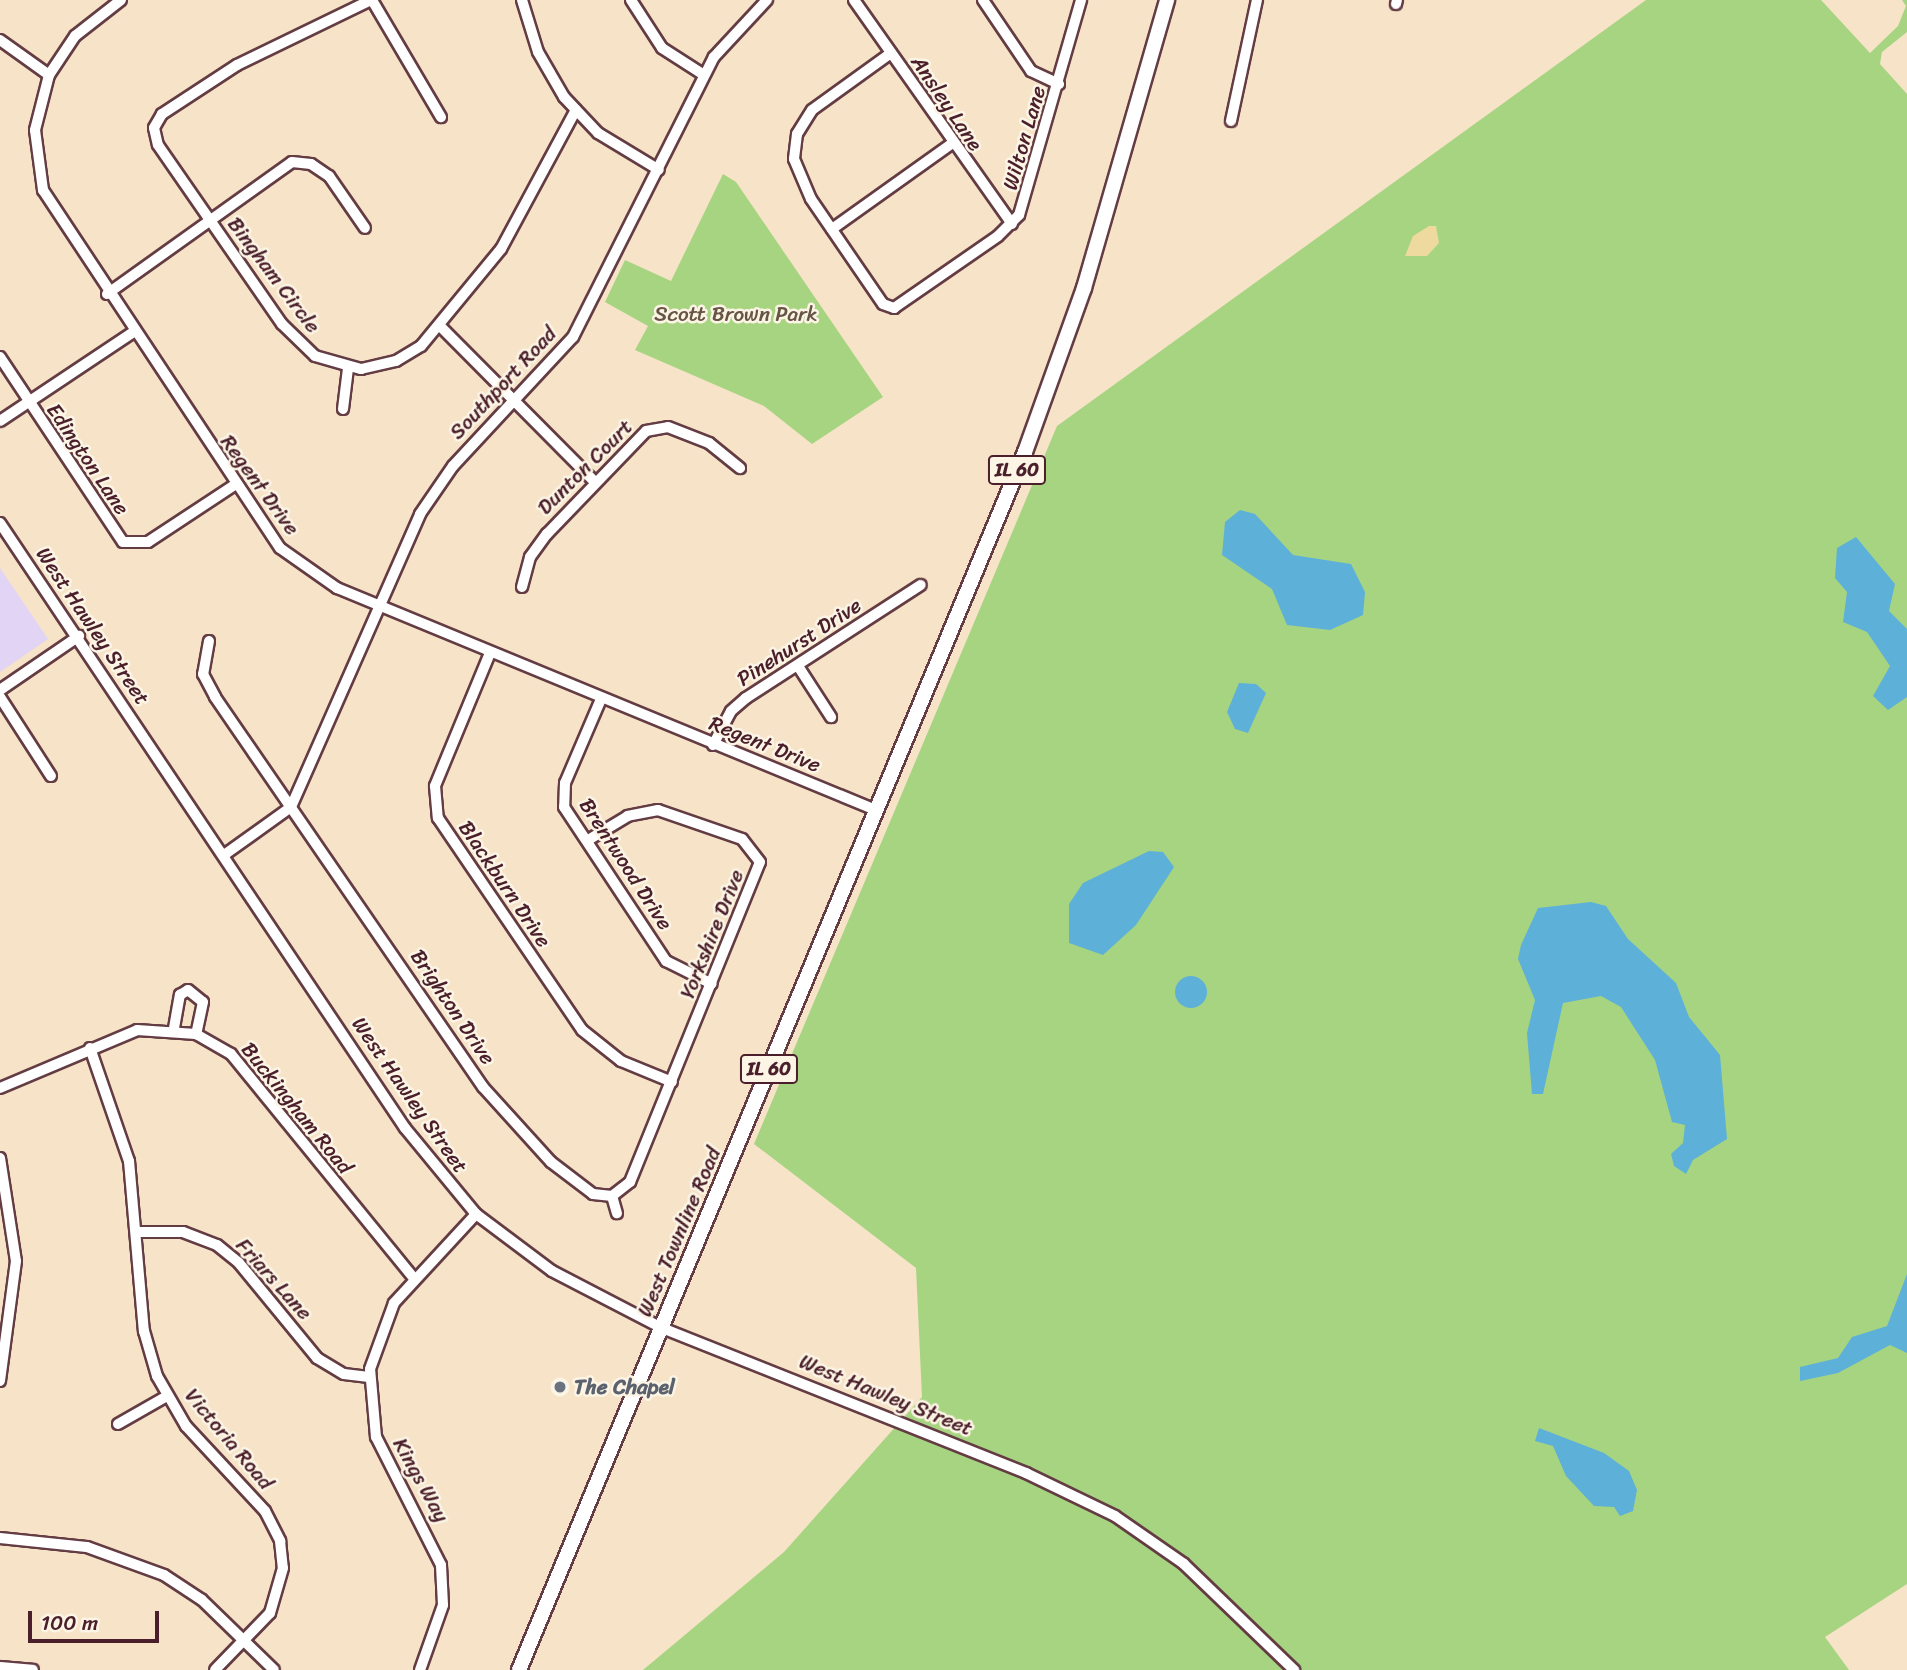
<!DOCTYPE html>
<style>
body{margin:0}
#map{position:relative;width:1907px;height:1670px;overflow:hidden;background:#f6e3c8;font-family:Sriracha,sans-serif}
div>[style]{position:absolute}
.built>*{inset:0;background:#e1d4f4}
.green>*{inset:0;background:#a7d481}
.sand>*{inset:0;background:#eeda9e}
.water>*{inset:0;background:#5db0d8}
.round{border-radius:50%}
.roads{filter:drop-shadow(2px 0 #643c43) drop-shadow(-2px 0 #643c43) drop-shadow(0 2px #643c43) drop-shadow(0 -2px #643c43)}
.minor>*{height:10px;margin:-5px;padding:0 5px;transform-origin:5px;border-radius:5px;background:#fff}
.major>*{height:14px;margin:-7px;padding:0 7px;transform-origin:7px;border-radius:7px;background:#fff}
.dots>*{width:19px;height:19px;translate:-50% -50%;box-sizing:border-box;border:4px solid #fcf5e5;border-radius:50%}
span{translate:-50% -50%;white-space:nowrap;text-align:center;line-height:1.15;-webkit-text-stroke:5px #fcf5e5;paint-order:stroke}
.shield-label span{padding:2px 5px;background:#fcf5e5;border:2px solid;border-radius:5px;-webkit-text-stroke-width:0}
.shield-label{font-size:19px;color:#4a1f2b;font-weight:700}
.street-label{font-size:21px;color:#4a1f2b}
.park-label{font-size:21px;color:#665545}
.worship-label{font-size:21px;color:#5b616d;font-weight:700}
.left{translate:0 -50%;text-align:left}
.scale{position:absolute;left:28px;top:1611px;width:131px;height:32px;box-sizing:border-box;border:4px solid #4a1f2b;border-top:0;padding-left:9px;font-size:21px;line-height:24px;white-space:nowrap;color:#4a1f2b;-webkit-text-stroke:5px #fcf5e5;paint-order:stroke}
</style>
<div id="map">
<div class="built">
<i style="clip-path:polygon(0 568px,48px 639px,0 672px)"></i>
</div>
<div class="green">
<i style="clip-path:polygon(1646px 0,1821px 0,1870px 53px,1898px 26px,1906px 6px,1902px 0,1907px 0,1907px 32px,1882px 52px,1880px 64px,1907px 94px,1907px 1584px,1825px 1637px,1849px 1670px,643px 1670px,784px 1552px,922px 1397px,916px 1268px,754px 1144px,1057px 426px)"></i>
<i style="clip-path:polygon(723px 174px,736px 182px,883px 397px,812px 444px,764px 406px,635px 350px,648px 326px,605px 302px,625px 260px,671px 281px)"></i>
</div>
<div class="sand">
<i style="clip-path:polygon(1429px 226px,1436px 226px,1439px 243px,1427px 256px,1405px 256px,1413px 236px)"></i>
</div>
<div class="water">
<i style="clip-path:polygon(1240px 510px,1255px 514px,1293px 555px,1351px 564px,1365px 592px,1363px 615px,1330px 630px,1287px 625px,1272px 589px,1222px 555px,1225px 522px)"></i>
<i style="clip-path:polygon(1856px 537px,1895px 584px,1889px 611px,1907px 629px,1907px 697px,1888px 710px,1873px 696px,1890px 666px,1867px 632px,1843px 622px,1847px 592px,1835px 578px,1837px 548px)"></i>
<i style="clip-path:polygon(1239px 683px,1256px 684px,1266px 693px,1248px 733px,1235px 729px,1227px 712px)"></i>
<i style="clip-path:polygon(1149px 851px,1163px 852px,1174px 867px,1136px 925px,1103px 955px,1069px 943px,1069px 904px,1083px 883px)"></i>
<i style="clip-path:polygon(1591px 902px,1606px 906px,1628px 939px,1676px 983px,1689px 1017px,1720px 1055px,1727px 1139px,1693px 1160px,1686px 1174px,1674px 1166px,1671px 1154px,1683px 1143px,1685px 1125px,1672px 1122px,1655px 1060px,1621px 1007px,1601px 996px,1563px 1003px,1543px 1094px,1532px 1094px,1527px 1033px,1535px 1000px,1518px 959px,1521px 945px,1538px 908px)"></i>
<i class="round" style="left:1175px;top:976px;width:32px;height:32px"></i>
<i style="clip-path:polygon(1907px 1274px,1907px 1353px,1890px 1345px,1838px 1373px,1800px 1381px,1800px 1367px,1838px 1358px,1852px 1337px,1887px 1326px)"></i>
<i style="clip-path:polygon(1539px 1428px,1604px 1453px,1629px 1471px,1637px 1490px,1633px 1511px,1620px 1516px,1614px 1507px,1594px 1506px,1566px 1476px,1553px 1446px,1535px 1441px)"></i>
</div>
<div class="roads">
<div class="minor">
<i style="left:121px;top:0;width:58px;rotate:142deg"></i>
<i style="left:75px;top:36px;width:47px;rotate:123.7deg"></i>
<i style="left:49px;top:75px;width:57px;rotate:104.3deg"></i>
<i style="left:35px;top:130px;width:61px;rotate:82.4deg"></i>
<i style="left:43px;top:190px;width:429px;rotate:56.5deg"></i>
<i style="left:280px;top:548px;width:70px;rotate:35.1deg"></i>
<i style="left:337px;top:588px;width:583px;rotate:22.39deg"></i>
<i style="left:371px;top:0;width:149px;rotate:154.1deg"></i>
<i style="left:237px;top:65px;width:90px;rotate:146.8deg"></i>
<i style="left:162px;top:114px;width:16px;rotate:120deg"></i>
<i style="left:154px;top:128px;width:17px;rotate:77deg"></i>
<i style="left:158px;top:145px;width:218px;rotate:55.3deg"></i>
<i style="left:282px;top:324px;width:46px;rotate:44.1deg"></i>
<i style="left:315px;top:356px;width:48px;rotate:15.8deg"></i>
<i style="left:361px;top:369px;width:36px;rotate:-13deg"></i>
<i style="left:396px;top:361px;width:29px;rotate:-31deg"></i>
<i style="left:421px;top:346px;width:126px;rotate:-50.5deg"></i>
<i style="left:501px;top:249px;width:158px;rotate:-61.7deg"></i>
<i style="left:372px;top:0;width:136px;rotate:59.5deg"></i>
<i style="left:522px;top:0;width:54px;rotate:72.9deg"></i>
<i style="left:538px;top:52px;width:52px;rotate:60deg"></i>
<i style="left:564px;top:97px;width:50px;rotate:46.6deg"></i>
<i style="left:598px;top:133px;width:71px;rotate:31.2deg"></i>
<i style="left:631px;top:0;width:57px;rotate:57.1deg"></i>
<i style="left:662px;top:48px;width:50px;rotate:32.7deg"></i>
<i style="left:854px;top:0;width:274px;rotate:54.8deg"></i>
<i style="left:983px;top:0;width:86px;rotate:55.9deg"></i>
<i style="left:1031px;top:71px;width:31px;rotate:25deg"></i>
<i style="left:1396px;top:4px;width:4px;rotate:-76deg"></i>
<i style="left:0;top:40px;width:60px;rotate:35.5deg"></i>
<i style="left:891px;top:53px;width:97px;rotate:144.2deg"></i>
<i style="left:812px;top:110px;width:28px;rotate:122deg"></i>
<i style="left:797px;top:134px;width:25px;rotate:97deg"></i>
<i style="left:794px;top:159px;width:43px;rotate:67deg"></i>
<i style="left:811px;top:199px;width:127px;rotate:55.6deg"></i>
<i style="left:883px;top:304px;width:12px;rotate:20deg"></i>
<i style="left:894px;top:308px;width:126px;rotate:-34.7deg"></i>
<i style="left:998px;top:236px;width:30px;rotate:-45deg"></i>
<i style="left:1019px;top:215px;width:224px;rotate:-73.9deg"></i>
<i style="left:1231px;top:121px;width:124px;rotate:-77.9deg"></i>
<i style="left:832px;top:229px;width:146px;rotate:-35.5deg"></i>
<i style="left:107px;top:294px;width:227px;rotate:-35.5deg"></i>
<i style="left:292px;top:162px;width:19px;rotate:6deg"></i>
<i style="left:311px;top:164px;width:22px;rotate:34deg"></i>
<i style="left:329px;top:176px;width:63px;rotate:55.3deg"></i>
<i style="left:440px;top:326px;width:220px;rotate:45.2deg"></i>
<i style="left:0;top:357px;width:222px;rotate:56.4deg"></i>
<i style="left:123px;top:542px;width:25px"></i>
<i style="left:148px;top:542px;width:102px;rotate:-33.4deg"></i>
<i style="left:343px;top:409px;width:41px;rotate:-83deg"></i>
<i style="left:0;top:421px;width:159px;rotate:-33.7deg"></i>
<i style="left:0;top:523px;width:728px;rotate:56.2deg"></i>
<i style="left:405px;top:1128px;width:112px;rotate:50.5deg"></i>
<i style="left:476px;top:1214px;width:95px;rotate:36.9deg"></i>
<i style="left:552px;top:1271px;width:124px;rotate:27.4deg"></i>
<i style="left:662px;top:1328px;width:392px;rotate:21.7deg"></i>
<i style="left:1026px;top:1473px;width:99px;rotate:25.8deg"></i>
<i style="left:1115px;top:1516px;width:84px;rotate:34.8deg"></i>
<i style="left:1184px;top:1564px;width:153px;rotate:43.9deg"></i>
<i style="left:522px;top:587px;width:31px;rotate:-75deg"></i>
<i style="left:530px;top:557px;width:29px;rotate:-54deg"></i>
<i style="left:547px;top:534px;width:143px;rotate:-46.1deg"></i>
<i style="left:646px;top:431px;width:22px;rotate:-10deg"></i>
<i style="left:668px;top:427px;width:44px;rotate:21.3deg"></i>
<i style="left:709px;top:443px;width:40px;rotate:39deg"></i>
<i style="left:209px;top:641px;width:34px;rotate:100deg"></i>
<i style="left:203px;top:674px;width:26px;rotate:62deg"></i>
<i style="left:215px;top:697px;width:473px;rotate:55.5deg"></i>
<i style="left:483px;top:1087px;width:101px;rotate:47.8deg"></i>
<i style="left:551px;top:1162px;width:53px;rotate:37.3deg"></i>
<i style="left:593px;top:1194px;width:19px;rotate:6deg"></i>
<i style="left:612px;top:1196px;width:23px;rotate:-38deg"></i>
<i style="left:630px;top:1182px;width:345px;rotate:-67.9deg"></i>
<i style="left:760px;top:862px;width:29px;rotate:-128deg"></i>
<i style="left:742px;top:839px;width:89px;rotate:-161deg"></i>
<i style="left:658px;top:810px;width:31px;rotate:169deg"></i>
<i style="left:628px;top:816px;width:47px;rotate:149deg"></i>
<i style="left:490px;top:653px;width:144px;rotate:112.5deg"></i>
<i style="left:435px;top:786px;width:32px;rotate:85deg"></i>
<i style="left:438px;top:818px;width:256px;rotate:55.8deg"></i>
<i style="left:582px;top:1030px;width:50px;rotate:38.5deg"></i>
<i style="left:621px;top:1061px;width:55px;rotate:22.4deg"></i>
<i style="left:798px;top:666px;width:61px;rotate:57.1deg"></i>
<i style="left:0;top:690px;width:96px;rotate:-34.4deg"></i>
<i style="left:0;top:697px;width:94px;rotate:57.2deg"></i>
<i style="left:601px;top:699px;width:91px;rotate:113.2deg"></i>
<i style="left:565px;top:783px;width:24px;rotate:92deg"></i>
<i style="left:564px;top:807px;width:185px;rotate:56.5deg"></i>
<i style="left:666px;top:961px;width:51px;rotate:26.6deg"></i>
<i style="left:713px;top:745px;width:38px;rotate:-62deg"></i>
<i style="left:731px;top:711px;width:20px;rotate:-41deg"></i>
<i style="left:746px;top:698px;width:208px;rotate:-32.9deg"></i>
<i style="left:224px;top:855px;width:82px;rotate:-35.6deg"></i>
<i style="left:291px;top:807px;width:320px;rotate:-66.2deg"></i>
<i style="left:420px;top:514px;width:58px;rotate:-55.5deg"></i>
<i style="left:453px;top:466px;width:176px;rotate:-47.1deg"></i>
<i style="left:573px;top:337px;width:313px;rotate:-63.3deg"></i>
<i style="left:714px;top:57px;width:78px;rotate:-47.1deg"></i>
<i style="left:174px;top:1028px;width:34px;rotate:-80deg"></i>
<i style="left:180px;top:995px;width:9px;rotate:-32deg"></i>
<i style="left:188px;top:990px;width:19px;rotate:39deg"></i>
<i style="left:203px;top:1002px;width:33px;rotate:102deg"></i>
<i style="left:90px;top:1048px;width:120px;rotate:71deg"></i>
<i style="left:129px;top:1161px;width:171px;rotate:85deg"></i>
<i style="left:144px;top:1331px;width:47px;rotate:73.9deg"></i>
<i style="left:157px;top:1376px;width:58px;rotate:59.9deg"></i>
<i style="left:186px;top:1426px;width:116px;rotate:47.1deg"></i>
<i style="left:265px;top:1511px;width:34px;rotate:63deg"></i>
<i style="left:280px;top:1541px;width:27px;rotate:84deg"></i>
<i style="left:283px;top:1568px;width:47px;rotate:106.1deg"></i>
<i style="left:270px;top:1613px;width:79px;rotate:134deg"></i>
<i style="left:0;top:1088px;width:149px;rotate:-22.9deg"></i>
<i style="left:137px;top:1030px;width:59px;rotate:3.9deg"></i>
<i style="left:196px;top:1034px;width:40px;rotate:29.7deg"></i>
<i style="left:231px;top:1054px;width:289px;rotate:50.8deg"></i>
<i style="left:0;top:1158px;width:104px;rotate:81.2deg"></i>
<i style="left:16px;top:1261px;width:121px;rotate:97.6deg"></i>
<i style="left:612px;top:1196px;width:18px;rotate:74deg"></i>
<i style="left:139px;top:1232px;width:44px"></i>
<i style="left:183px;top:1232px;width:36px;rotate:21deg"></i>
<i style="left:217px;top:1245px;width:28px;rotate:39deg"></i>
<i style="left:239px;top:1263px;width:123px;rotate:50.6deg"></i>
<i style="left:317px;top:1358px;width:31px;rotate:31deg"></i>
<i style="left:344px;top:1374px;width:25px;rotate:7deg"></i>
<i style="left:118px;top:1424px;width:56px;rotate:-29.7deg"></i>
<i style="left:0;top:1538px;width:87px;rotate:5.9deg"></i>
<i style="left:87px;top:1547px;width:82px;rotate:20deg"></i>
<i style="left:164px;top:1575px;width:45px;rotate:33.3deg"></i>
<i style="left:202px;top:1600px;width:100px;rotate:44.2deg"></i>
<i style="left:0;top:1667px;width:33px;rotate:5deg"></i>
<i style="left:420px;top:1670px;width:69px;rotate:-70.5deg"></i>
<i style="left:443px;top:1605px;width:40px;rotate:-92.9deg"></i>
<i style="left:441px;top:1565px;width:144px;rotate:-116.9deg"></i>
<i style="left:376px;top:1437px;width:68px;rotate:-95deg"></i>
<i style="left:370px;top:1369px;width:70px;rotate:-70deg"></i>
<i style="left:394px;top:1303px;width:121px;rotate:-47.3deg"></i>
</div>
<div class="major">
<i style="left:519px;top:1670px;width:1319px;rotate:-67.44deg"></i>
<i style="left:1025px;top:452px;width:174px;rotate:-70.2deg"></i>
<i style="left:1084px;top:288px;width:300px;rotate:-73.9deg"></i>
</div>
</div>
<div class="dots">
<i style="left:560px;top:1387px;background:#6b7280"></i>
</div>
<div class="shield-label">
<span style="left:1017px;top:470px">IL 60</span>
<span style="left:769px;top:1069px">IL 60</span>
</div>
<div class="street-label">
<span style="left:947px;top:103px;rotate:56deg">Ansley Lane</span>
<span style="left:1024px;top:138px;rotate:-74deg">Wilton Lane</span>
<span style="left:274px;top:275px;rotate:53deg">Bingham Circle</span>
<span style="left:503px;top:383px;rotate:-47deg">Southport Road</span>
<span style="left:88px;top:459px;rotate:56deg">Edington Lane</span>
<span style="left:585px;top:467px;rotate:-45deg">Dunton Court</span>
<span style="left:260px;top:485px;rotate:54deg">Regent Drive</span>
<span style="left:93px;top:626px;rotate:56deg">West Hawley Street</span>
<span style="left:799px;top:642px;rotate:-33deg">Pinehurst Drive</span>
<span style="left:765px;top:744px;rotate:22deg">Regent Drive</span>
<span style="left:626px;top:864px;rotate:57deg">Brentwood Drive</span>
<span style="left:505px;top:884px;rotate:56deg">Blackburn Drive</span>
<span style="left:712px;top:934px;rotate:-68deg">Yorkshire Drive</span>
<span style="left:453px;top:1007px;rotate:56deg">Brighton Drive</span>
<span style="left:410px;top:1095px;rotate:55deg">West Hawley Street</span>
<span style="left:297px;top:1108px;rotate:51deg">Buckingham Road</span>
<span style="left:679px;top:1232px;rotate:-67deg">West Townline Road</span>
<span style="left:274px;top:1279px;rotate:48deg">Friars Lane</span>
<span style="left:886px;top:1395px;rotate:22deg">West Hawley Street</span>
<span style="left:229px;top:1439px;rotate:50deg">Victoria Road</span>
<span style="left:421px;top:1480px;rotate:61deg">Kings Way</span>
</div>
<div class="park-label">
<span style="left:736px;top:314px">Scott Brown Park</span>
</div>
<div class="worship-label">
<span class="left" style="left:574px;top:1387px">The Chapel</span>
</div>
<div class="scale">100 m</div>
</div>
